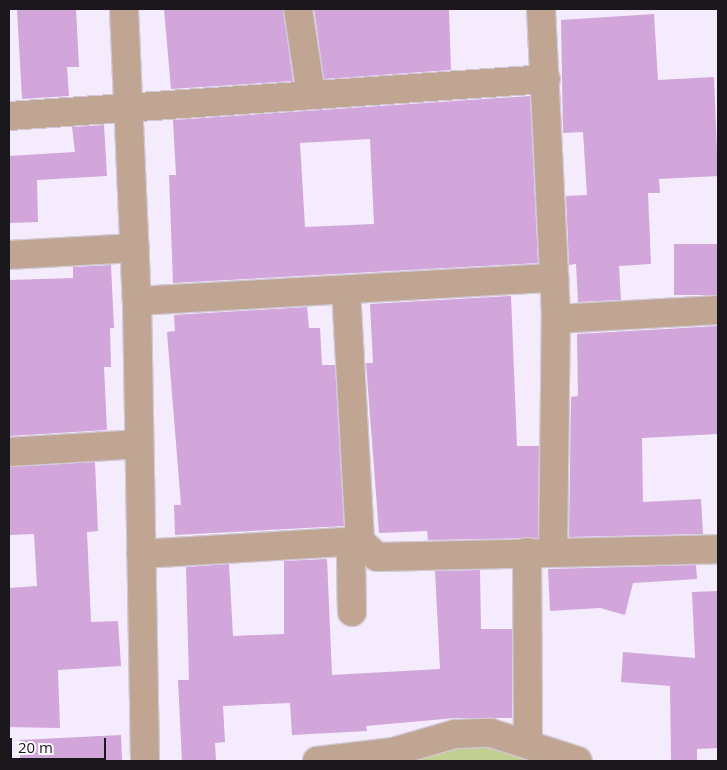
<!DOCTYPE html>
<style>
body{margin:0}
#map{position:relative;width:727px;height:770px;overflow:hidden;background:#f4ebfc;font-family:"Open Sans",sans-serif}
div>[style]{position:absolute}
.green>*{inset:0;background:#c1d092}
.building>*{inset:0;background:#d2a5db;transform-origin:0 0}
.roads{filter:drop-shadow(1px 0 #d1c9d8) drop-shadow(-1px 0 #d1c9d8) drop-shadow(0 1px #d1c9d8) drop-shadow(0 -1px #d1c9d8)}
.minor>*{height:28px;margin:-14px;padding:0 14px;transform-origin:14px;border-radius:14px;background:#c0a593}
span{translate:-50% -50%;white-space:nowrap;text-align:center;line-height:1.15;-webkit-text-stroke:4px #fdfbff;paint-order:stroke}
.frame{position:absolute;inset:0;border:10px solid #1a171d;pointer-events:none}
.scale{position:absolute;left:10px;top:738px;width:96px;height:22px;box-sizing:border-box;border:2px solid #1a171d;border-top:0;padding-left:6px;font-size:15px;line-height:18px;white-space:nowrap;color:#1a171d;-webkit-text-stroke:4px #fdfbff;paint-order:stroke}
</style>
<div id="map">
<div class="green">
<i style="clip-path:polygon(454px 744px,504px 747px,542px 761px,406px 761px)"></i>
</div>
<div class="building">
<i style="clip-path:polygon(17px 9px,76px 9px,79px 67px,67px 67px,69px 96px,22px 99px)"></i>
<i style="clip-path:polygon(164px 9px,283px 9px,293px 81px,171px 89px)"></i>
<i style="clip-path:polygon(314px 9px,449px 9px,451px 70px,324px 79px)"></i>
<i style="clip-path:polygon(654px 14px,658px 80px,714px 77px,718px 176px,659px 179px,660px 193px,648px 193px,651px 264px,619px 266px,621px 300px,578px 302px,576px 264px,569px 265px,566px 196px,587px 195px,583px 132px,563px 133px,561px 20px)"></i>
<i style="clip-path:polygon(evenodd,530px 96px,538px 263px,173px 283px,169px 175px,176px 175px,173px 120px,530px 96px,370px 139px,374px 224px,305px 227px,300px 143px,370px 139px)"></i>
<i style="clip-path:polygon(104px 125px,107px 176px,37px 180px,38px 222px,9px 223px,9px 156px,75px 152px,72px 127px)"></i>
<i style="left:718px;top:244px;width:51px;height:44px;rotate:90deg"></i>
<i style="clip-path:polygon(111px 265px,114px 328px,110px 328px,111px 367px,104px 367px,107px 430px,9px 436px,9px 280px,73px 278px,73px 267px)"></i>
<i style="clip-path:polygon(511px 296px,517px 446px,539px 446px,538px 538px,428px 540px,427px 531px,379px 533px,366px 363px,373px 363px,370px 304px)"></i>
<i style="clip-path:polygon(307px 307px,309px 328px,320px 328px,322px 365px,335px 365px,344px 526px,175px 535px,174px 505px,181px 505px,167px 332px,175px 331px,174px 315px)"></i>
<i style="clip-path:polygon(718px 326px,718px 434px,642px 438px,643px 502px,701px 499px,703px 534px,569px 537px,571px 397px,578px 396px,577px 334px)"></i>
<i style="clip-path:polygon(95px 462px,98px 531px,87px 532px,91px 622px,118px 621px,121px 666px,58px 670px,60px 728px,9px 727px,9px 588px,37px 586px,34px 534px,9px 535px,9px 467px)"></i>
<i style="clip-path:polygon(327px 559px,332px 675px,440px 669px,435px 571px,480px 570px,481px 629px,512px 629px,512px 718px,455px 718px,366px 726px,367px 731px,292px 735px,290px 703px,223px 706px,225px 742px,215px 743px,216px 761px,182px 761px,178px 680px,189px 680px,186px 567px,229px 564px,233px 636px,284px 634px,284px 561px)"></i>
<i style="clip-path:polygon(696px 565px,697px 579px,633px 583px,625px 615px,600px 608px,550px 611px,548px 569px)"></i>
<i style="clip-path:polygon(718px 591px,718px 748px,697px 749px,697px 761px,671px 761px,670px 686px,621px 682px,623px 652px,695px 658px,692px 592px)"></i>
<i style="clip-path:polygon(121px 735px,122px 761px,20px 761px,20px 740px)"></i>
</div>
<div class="roads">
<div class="minor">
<i style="left:124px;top:9px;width:292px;rotate:87.5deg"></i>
<i style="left:137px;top:301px;width:460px;rotate:89deg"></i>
<i style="left:298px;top:9px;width:87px;rotate:81.4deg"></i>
<i style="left:541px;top:9px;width:310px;rotate:87.2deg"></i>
<i style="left:556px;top:319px;width:162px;rotate:-3.2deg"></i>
<i style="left:9px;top:116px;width:538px;rotate:-3.94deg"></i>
<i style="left:9px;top:255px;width:126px;rotate:-3.2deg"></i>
<i style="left:346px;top:290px;width:251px;rotate:86.8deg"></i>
<i style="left:360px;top:541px;width:18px;rotate:119deg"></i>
<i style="left:351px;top:557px;width:55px;rotate:89deg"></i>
<i style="left:137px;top:301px;width:418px;rotate:-3.2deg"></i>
<i style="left:9px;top:452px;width:130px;rotate:-3.5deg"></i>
<i style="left:527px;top:552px;width:192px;rotate:89.7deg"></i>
<i style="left:553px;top:552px;width:233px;rotate:-89.3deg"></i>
<i style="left:141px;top:554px;width:219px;rotate:-3.4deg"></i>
<i style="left:360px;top:541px;width:23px;rotate:43deg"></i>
<i style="left:377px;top:557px;width:341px;rotate:-1.3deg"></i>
<i style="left:317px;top:761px;width:77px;rotate:-6.8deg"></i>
<i style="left:393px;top:752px;width:65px;rotate:-16.2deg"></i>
<i style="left:455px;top:734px;width:36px;rotate:-2deg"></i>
<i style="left:491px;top:733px;width:91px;rotate:17.8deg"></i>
</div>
</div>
<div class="frame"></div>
<div class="scale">20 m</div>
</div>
